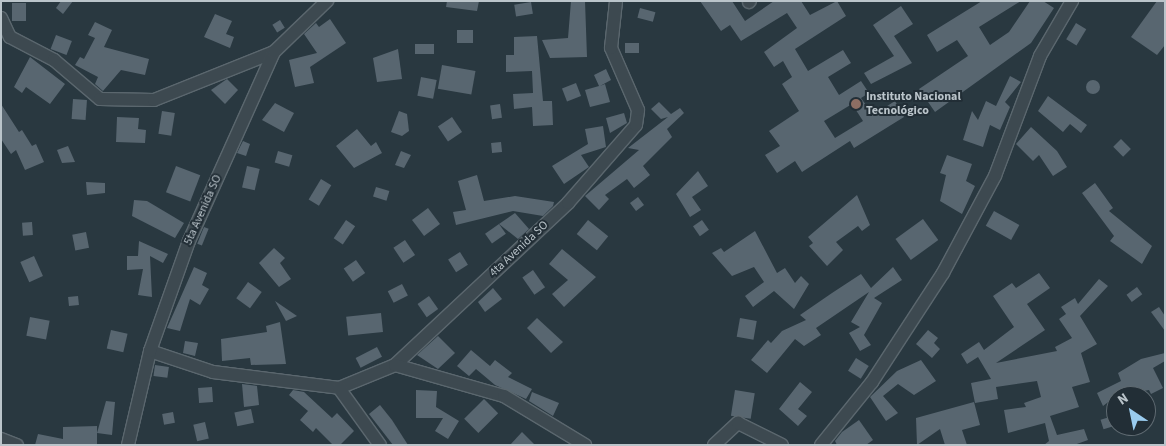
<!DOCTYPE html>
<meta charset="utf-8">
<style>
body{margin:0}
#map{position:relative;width:1166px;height:446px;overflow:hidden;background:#293840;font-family:"Source Sans 3",sans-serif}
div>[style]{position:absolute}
.building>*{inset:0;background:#586670;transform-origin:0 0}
.round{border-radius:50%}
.roads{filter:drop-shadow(1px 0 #5b676e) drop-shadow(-1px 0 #5b676e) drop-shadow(0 1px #5b676e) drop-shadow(0 -1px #5b676e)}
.minor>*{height:12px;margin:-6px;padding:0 6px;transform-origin:6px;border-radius:6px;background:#3d4950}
.dots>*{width:14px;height:14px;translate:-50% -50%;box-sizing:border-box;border:2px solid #222e36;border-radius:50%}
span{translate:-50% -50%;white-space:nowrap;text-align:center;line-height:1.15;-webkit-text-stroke:4px #222e36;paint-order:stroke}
.poi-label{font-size:12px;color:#bac4ca;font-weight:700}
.left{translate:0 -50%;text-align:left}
.street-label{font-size:12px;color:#bac4ca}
.frame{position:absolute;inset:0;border:2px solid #bac4ca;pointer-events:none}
.north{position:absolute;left:1106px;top:386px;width:50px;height:50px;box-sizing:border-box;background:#222e36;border:1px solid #5f6a71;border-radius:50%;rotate:326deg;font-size:14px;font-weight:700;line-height:20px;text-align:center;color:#bac4ca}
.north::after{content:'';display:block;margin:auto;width:18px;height:22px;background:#9accef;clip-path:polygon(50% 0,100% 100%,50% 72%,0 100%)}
</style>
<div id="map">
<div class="building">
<i style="clip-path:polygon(61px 1px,73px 1px,63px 14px,56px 8px)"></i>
<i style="clip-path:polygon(447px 1px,479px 1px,477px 11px,446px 7px)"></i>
<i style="clip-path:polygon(571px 1px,585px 1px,587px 57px,550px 58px,542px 40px,568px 38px)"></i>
<i style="clip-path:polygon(evenodd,700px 1px,732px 1px,745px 21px,774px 1px,801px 1px,810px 15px,837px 1px,846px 16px,795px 49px,808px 71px,843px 50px,851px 63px,828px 77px,839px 95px,861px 81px,869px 93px,861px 98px,873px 115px,895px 101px,904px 117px,854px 148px,850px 141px,802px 172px,795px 161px,777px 173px,765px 155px,780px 146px,769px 131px,799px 111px,782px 84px,792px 77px,783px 61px,774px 67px,764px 52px,797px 28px,787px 13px,741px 41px,730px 25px,721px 31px,700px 1px,852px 104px,863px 121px,835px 138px,824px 121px,852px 104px)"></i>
<i style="clip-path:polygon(982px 1px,1021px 1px,979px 27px,990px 45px,1009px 32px,1030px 1px,1043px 1px,1054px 8px,1031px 43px,935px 112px,919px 89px,968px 56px,957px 40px,937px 52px,927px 35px)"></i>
<i style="clip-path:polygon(1157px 1px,1165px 1px,1165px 45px,1157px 55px,1131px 37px)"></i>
<i style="left:531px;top:2px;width:12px;height:17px;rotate:81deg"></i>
<i style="left:12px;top:3px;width:14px;height:18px"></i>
<i style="clip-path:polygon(901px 6px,913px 24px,894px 36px,912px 63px,871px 84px,864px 73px,894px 56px,873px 25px)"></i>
<i style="left:640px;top:8px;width:16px;height:10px;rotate:15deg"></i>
<i style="clip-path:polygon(215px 14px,232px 21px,226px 34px,234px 37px,230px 48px,204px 37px)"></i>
<i style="clip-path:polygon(330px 19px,346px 43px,310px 67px,314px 83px,295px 87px,289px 60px,317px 53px,304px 34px,316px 23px,319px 27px)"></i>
<i style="left:280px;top:20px;width:9px;height:9px;rotate:58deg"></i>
<i style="clip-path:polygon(95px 22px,112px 30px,104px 47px,149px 59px,145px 75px,121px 70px,103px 91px,95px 84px,98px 77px,75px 65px,80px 57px,84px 59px,95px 38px,88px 35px)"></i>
<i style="left:1076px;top:23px;width:12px;height:19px;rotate:31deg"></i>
<i style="left:457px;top:30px;width:16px;height:13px"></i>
<i style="left:56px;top:35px;width:17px;height:15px;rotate:21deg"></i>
<i style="clip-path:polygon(537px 36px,543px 101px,552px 101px,553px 125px,533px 126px,532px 107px,514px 109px,513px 94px,533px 93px,532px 71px,506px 72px,506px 55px,514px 55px,514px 37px)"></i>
<i style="left:625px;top:43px;width:14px;height:10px"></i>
<i style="left:415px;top:44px;width:19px;height:10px"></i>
<i style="clip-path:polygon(398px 49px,402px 79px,377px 82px,373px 58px)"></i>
<i style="clip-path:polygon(30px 57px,65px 84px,50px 104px,26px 87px,22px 93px,14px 87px)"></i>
<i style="left:442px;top:65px;width:34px;height:24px;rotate:10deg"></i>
<i style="clip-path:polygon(606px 69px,611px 80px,600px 86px,605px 84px,610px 102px,590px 107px,585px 90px,599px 86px,594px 75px)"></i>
<i style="clip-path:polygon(1010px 76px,1021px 82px,1005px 102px,1010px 107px,1000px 130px,990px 125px,983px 147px,963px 140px,972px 111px,978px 120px,986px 101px,996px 106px)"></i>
<i style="left:421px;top:77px;width:16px;height:19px;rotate:11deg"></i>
<i style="clip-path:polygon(227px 79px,238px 90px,225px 104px,211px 90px)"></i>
<i class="round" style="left:1086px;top:80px;width:14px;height:14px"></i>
<i style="left:576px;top:83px;width:14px;height:15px;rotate:69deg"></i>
<i style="clip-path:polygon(1048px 96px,1087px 125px,1081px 133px,1070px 124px,1063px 132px,1038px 111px)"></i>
<i style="left:73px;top:99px;width:14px;height:20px;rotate:4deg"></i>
<i style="clip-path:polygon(659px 102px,671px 114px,680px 108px,684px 113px,667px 129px,672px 137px,643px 166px,650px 175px,634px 188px,627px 179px,605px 195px,609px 199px,599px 210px,585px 196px,639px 150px,628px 148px,668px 117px,661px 119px,651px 109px)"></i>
<i style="clip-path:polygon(275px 103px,294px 113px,284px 132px,262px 120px)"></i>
<i style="clip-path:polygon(1px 104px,19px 132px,22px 130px,32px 146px,36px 144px,44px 162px,25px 170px,16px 150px,11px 154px,1px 139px)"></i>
<i style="left:500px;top:104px;width:14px;height:10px;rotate:82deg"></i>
<i style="left:162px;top:111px;width:13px;height:23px;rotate:9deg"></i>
<i style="clip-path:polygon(399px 111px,407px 114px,409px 131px,402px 136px,391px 132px)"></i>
<i style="clip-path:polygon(624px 113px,627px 123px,610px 133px,606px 118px)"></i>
<i style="clip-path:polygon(117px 117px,139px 118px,138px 129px,146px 130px,145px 143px,116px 142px)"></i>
<i style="left:452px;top:117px;width:18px;height:17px;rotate:56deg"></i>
<i style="clip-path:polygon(603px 126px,606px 147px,581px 155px,589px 167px,564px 184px,552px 166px,588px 144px,585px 129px)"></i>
<i style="clip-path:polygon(1031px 127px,1057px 151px,1067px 167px,1053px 176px,1039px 155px,1033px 161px,1016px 144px)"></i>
<i style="clip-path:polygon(357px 129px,371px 146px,376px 142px,382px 153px,354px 168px,336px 146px)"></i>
<i style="left:1121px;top:139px;width:14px;height:11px;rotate:45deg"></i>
<i style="clip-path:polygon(243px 141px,250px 144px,246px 156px,237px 153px)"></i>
<i style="left:501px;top:142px;width:10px;height:10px;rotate:84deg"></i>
<i style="clip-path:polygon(68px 146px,75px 162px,62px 163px,57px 150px)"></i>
<i style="left:278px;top:151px;width:15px;height:12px;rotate:16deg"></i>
<i style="clip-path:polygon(401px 151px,411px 155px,404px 168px,395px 165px)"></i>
<i style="clip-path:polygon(947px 155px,972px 164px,966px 181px,975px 186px,962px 214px,940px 201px,946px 175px,940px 173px)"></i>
<i style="left:176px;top:166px;width:26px;height:28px;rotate:21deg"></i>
<i style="left:247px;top:166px;width:13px;height:22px;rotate:13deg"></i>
<i style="clip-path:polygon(698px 171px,708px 186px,692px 197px,701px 210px,690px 217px,676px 194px)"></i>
<i style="clip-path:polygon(477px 175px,484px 201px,515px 196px,554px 202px,553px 206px,543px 216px,513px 211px,456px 225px,453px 212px,466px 210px,458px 181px)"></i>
<i style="left:321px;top:179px;width:12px;height:24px;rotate:31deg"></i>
<i style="clip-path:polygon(86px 182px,105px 183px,105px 193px,87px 195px)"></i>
<i style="clip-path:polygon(1095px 183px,1113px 208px,1109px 211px,1152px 246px,1142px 264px,1110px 241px,1114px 236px,1082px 193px)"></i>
<i style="left:376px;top:187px;width:14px;height:10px;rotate:17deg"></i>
<i style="clip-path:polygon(857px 195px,870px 225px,862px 231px,858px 226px,836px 242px,843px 250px,827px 266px,809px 246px,813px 243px,808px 237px)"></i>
<i style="left:638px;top:197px;width:10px;height:10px;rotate:53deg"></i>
<i style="clip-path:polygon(134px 200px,147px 201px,184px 223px,175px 238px,132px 216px)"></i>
<i style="left:428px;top:208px;width:20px;height:20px;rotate:53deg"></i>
<i style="left:994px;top:211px;width:29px;height:17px;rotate:29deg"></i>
<i style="clip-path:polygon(515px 213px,529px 229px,518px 239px,499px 224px)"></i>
<i style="left:923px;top:219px;width:26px;height:34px;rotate:54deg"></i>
<i style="left:346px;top:220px;width:11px;height:22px;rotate:34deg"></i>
<i style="left:588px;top:220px;width:26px;height:18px;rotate:39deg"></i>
<i style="left:702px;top:220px;width:12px;height:11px;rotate:55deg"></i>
<i style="left:32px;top:222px;width:13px;height:10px;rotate:86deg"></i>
<i style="left:499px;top:224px;width:12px;height:17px;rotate:55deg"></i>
<i style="left:204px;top:227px;width:5px;height:18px;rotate:22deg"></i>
<i style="clip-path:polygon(755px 231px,777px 273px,785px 268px,795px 283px,801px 276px,809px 284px,794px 309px,774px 291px,753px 307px,745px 296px,764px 282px,754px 267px,732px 276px,712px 253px,721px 248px,724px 252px)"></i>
<i style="left:86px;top:232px;width:16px;height:14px;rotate:79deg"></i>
<i style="left:405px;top:240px;width:18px;height:14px;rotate:56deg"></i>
<i style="clip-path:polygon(139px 241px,168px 254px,163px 263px,150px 256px,152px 297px,138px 295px,143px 269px,127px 270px,127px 256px,138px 256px)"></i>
<i style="clip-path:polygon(274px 248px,285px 258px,280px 263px,291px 279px,279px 287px,259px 263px)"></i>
<i style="clip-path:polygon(562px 249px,596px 277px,564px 307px,552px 294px,568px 280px,549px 264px)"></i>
<i style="left:460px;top:252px;width:15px;height:14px;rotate:58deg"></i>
<i style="left:34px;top:256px;width:22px;height:15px;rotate:66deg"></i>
<i style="left:356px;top:260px;width:16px;height:15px;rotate:55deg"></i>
<i style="clip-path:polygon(194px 267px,207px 273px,202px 285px,209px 289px,200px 305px,190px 299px,180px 331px,167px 328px)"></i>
<i style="clip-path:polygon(893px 267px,902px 280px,874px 298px,882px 303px,864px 335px,871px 345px,860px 351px,849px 333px,860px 327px,851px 322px,869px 292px,816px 328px,821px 335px,804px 346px,795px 339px,767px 373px,751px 360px,768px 340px,771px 343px,782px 331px,806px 320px,800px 315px,832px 293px,861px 274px,871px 288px)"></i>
<i style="left:533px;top:270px;width:21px;height:13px;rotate:55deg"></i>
<i style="clip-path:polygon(1039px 273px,1050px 288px,1027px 304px,1045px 330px,996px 363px,1057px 351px,1055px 347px,1072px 338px,1059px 319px,1066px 314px,1061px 307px,1075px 298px,1078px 304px,1099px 279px,1108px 286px,1080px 316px,1097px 344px,1081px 353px,1090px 382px,1072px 387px,1079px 407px,1050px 416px,1057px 435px,1084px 429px,1088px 440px,1074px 445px,1044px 445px,1049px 441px,1045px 423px,1008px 433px,1004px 410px,1026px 407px,1024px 403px,1041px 397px,1037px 381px,996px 387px,998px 399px,975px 403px,971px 383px,991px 379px,978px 357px,967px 364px,961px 354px,979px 342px,984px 350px,1014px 327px,993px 296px,1012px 283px,1016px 288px)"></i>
<i style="left:248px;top:282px;width:17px;height:20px;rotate:36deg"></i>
<i style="left:402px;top:284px;width:13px;height:16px;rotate:63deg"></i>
<i style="left:1137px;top:287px;width:9px;height:13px;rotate:54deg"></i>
<i style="clip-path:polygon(493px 288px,502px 299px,485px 312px,478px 302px)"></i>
<i style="left:78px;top:296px;width:9px;height:10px;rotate:84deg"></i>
<i style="left:429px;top:296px;width:16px;height:14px;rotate:55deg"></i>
<i style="clip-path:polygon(275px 301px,297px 316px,286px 321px)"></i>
<i style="clip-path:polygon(1159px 307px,1165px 316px,1165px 331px,1151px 312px)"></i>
<i style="left:381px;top:313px;width:19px;height:35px;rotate:84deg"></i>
<i style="left:30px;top:317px;width:20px;height:19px;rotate:11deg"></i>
<i style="clip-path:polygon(537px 318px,563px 342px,551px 353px,527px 328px)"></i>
<i style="left:740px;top:318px;width:17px;height:19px;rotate:10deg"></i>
<i style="clip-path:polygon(280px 322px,286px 364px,251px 365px,250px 358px,222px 361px,221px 339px,267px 332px,266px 326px)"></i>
<i style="left:111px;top:330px;width:17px;height:19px;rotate:13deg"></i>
<i style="clip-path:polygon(928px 330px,938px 338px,934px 343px,940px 349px,932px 358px,916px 344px)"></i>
<i style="clip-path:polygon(438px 336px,455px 353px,438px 369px,417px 355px)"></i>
<i style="clip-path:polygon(185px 341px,198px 343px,195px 356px,183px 353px)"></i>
<i style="left:377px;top:347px;width:11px;height:24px;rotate:63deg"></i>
<i style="clip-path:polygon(471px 350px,490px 366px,495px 360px,512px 373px,508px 377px,532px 389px,526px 399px,495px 385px,476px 369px,469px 376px,457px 366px)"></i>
<i style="clip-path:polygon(1165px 353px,1165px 361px,1153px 368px,1163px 388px,1151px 394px,1149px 390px,1116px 396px,1103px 406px,1097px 393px,1121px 381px,1118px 373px,1141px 359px)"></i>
<i style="left:856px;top:358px;width:15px;height:15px;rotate:32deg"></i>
<i style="clip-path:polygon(921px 360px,936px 381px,914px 395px,898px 384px,883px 396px,898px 413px,886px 421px,870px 397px,897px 371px)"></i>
<i style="left:155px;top:365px;width:14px;height:11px;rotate:8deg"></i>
<i style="clip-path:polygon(800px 382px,812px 392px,798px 409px,807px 416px,798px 426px,779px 409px)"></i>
<i style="clip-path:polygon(242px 384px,257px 386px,259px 405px,244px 407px)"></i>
<i style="left:212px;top:387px;width:15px;height:14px;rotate:86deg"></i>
<i style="clip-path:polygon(293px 390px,304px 392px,332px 418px,337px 413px,354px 431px,340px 445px,333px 445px,316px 428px,313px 432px,300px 420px,308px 411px,289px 395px)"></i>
<i style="clip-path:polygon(416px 390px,437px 391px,436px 407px,459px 421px,448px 439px,435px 431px,443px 418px,416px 418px)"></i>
<i style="left:735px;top:390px;width:20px;height:26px;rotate:9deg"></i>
<i style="clip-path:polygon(532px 392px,559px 403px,553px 416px,529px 401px)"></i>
<i style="left:484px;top:399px;width:20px;height:28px;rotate:45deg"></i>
<i style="clip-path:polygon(106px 401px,115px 402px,112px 435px,97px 433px)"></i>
<i style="clip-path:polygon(974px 402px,980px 425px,962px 430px,967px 445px,945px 445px,940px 429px,917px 445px,916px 418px)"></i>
<i style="clip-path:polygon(380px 405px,392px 420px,408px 445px,393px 445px,369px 414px)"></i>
<i style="left:251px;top:409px;width:14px;height:17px;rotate:78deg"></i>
<i style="left:173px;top:412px;width:11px;height:11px;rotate:80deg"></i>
<i style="left:1113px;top:416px;width:10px;height:13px;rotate:73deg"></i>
<i style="clip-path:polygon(859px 420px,873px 440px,866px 445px,837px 445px,835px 441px,842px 432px)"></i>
<i style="left:205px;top:422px;width:17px;height:12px;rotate:77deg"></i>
<i style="clip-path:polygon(97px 426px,97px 445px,35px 445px,38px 434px,63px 439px,63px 427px)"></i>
<i style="clip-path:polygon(522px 432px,535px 445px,510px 445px)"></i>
</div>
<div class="roads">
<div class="minor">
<i style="left:749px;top:2px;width:1px;rotate:-45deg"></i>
<i style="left:1px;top:18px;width:21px;rotate:65deg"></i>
<i style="left:10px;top:37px;width:50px;rotate:27.6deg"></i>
<i style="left:54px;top:60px;width:60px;rotate:40.3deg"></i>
<i style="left:100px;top:99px;width:54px;rotate:1.1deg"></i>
<i style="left:154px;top:100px;width:129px;rotate:-21.8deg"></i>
<i style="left:150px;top:351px;width:66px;rotate:18.4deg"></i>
<i style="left:213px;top:372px;width:127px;rotate:7.2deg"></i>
<i style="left:339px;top:388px;width:61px;rotate:-22.3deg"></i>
<i style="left:395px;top:365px;width:237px;rotate:-43.1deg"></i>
<i style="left:568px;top:203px;width:103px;rotate:-48.9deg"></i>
<i style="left:636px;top:125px;width:15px;rotate:-82deg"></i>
<i style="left:638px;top:110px;width:68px;rotate:-113.5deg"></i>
<i style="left:611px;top:48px;width:47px;rotate:-83.9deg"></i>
<i style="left:395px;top:365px;width:113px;rotate:15.9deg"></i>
<i style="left:504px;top:396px;width:95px;rotate:31.2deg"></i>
<i style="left:339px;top:388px;width:70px;rotate:54.3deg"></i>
<i style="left:1px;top:439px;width:17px;rotate:21deg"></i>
<i style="left:128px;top:445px;width:97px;rotate:-76.8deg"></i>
<i style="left:150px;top:351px;width:117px;rotate:-70.5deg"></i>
<i style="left:189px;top:241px;width:207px;rotate:-65.8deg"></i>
<i style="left:274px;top:52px;width:74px;rotate:-43.9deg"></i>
<i style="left:714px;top:445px;width:33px;rotate:-43deg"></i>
<i style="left:738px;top:423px;width:49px;rotate:26.6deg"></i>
<i style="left:821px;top:445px;width:81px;rotate:-51deg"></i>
<i style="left:872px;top:382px;width:130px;rotate:-56.9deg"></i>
<i style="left:943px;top:273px;width:110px;rotate:-61.8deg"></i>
<i style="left:995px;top:176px;width:128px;rotate:-69.4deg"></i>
<i style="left:1040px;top:56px;width:64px;rotate:-59.8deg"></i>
</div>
</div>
<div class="dots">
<i style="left:856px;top:104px;background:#8d6e63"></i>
</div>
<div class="poi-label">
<span class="left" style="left:866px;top:104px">Instituto Nacional<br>Tecnológico</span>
</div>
<div class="street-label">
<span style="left:203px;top:210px;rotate:-66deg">5ta Avenida SO</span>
<span style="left:519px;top:249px;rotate:-43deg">4ta Avenida SO</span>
</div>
<div class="frame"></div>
<div class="north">N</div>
</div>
